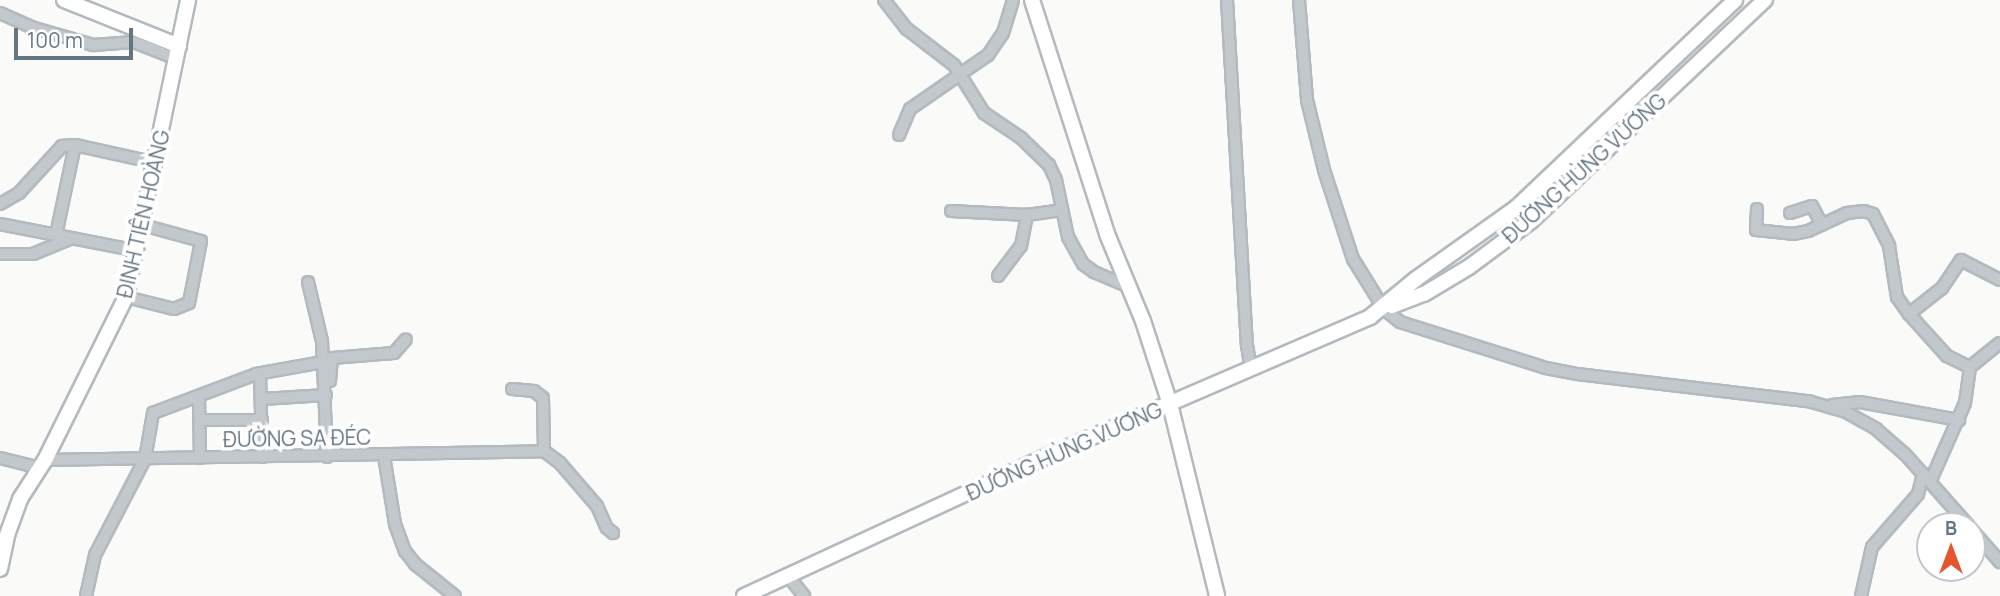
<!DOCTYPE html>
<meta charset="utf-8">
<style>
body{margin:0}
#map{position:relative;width:2000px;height:596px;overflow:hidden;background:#fafaf8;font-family:Manrope,sans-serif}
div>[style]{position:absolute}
.roads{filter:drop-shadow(2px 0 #b3babf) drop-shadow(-2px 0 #b3babf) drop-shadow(0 2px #b3babf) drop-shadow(0 -2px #b3babf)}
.street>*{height:10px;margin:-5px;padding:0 5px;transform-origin:5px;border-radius:5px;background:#c3c8cc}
.secondary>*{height:14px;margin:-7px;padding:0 7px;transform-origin:7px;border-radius:7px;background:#fff}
.primary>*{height:14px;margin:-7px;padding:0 7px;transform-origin:7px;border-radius:7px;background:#fff}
span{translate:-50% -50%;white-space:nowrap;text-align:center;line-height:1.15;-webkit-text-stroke:7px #fff;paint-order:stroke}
.street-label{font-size:21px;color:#657683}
.north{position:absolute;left:1916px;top:512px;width:70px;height:70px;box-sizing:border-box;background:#fff;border:2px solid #c1c8cd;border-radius:50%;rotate:0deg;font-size:19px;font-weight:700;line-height:28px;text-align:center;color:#657683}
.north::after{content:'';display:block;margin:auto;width:24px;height:32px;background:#e4572e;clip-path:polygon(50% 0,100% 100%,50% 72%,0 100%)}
.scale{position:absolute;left:14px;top:28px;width:119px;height:32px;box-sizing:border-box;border:4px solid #657683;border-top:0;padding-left:9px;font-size:21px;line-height:24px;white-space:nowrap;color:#657683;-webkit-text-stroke:5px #fff;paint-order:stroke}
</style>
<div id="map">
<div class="roads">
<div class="street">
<i style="left:884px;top:0;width:37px;rotate:52deg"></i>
<i style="left:907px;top:29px;width:59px;rotate:37.5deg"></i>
<i style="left:954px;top:65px;width:57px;rotate:58deg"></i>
<i style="left:984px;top:113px;width:45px;rotate:34deg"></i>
<i style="left:1021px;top:138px;width:39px;rotate:44deg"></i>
<i style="left:1049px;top:165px;width:17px;rotate:65deg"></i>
<i style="left:1056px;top:180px;width:58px;rotate:78.1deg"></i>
<i style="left:1068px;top:237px;width:31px;rotate:61deg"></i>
<i style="left:1083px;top:264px;width:14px;rotate:36deg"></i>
<i style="left:1094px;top:272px;width:39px;rotate:23deg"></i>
<i style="left:1227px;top:0;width:346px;rotate:86.7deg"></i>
<i style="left:1247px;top:345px;width:25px;rotate:81deg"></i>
<i style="left:1299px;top:0;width:100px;rotate:85.4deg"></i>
<i style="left:1307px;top:100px;width:72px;rotate:76.3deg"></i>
<i style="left:1324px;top:170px;width:94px;rotate:72deg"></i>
<i style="left:1353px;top:259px;width:59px;rotate:58.2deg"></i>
<i style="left:1384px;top:309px;width:21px;rotate:39deg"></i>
<i style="left:1400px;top:322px;width:153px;rotate:17.5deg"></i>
<i style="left:1546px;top:368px;width:32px;rotate:11deg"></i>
<i style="left:1577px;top:374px;width:233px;rotate:6.7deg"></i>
<i style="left:1808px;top:401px;width:37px;rotate:16deg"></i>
<i style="left:1844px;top:411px;width:37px;rotate:29deg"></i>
<i style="left:1876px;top:429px;width:38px;rotate:41deg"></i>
<i style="left:1905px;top:454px;width:96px;rotate:48.4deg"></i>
<i style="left:0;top:13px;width:34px;rotate:24deg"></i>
<i style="left:31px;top:27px;width:65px;rotate:16.2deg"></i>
<i style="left:93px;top:45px;width:41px;rotate:-4.2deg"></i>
<i style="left:134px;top:42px;width:46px;rotate:21.6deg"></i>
<i style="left:899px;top:135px;width:28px;rotate:-67deg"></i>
<i style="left:910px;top:109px;width:95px;rotate:-34.7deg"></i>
<i style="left:988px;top:55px;width:27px;rotate:-56deg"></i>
<i style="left:1003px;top:33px;width:34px;rotate:-73deg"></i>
<i style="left:0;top:204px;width:22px;rotate:-30deg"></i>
<i style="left:19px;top:193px;width:64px;rotate:-47.5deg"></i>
<i style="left:62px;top:146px;width:13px;rotate:-4deg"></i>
<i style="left:75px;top:145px;width:83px;rotate:12.5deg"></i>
<i style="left:1757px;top:209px;width:21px;rotate:93deg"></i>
<i style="left:1756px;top:230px;width:37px;rotate:6deg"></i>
<i style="left:1793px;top:234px;width:15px;rotate:-11deg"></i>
<i style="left:1808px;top:231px;width:43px;rotate:-24.8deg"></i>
<i style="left:1847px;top:213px;width:17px;rotate:-7deg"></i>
<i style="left:1864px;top:211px;width:9px;rotate:18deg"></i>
<i style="left:1873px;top:214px;width:36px;rotate:63deg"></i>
<i style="left:1889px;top:246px;width:52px;rotate:81.1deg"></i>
<i style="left:1897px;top:297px;width:21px;rotate:55deg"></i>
<i style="left:1909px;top:314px;width:57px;rotate:47.9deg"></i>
<i style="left:1947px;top:356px;width:25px;rotate:26deg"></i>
<i style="left:951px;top:211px;width:76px;rotate:3deg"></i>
<i style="left:1027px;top:215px;width:35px;rotate:-8deg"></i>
<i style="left:1790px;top:213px;width:23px;rotate:-18deg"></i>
<i style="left:1812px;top:206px;width:21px;rotate:62deg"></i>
<i style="left:0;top:224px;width:140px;rotate:11.1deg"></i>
<i style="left:56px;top:235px;width:92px;rotate:-78.1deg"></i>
<i style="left:0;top:254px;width:33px"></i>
<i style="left:33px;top:254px;width:42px;rotate:-22.3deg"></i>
<i style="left:998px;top:276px;width:38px;rotate:-53deg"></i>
<i style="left:1021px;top:246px;width:32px;rotate:-79deg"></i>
<i style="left:308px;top:282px;width:61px;rotate:76.7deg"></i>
<i style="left:322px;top:341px;width:116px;rotate:87.5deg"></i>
<i style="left:126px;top:297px;width:49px;rotate:14deg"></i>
<i style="left:174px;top:309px;width:16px;rotate:-22deg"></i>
<i style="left:189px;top:303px;width:63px;rotate:-79deg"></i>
<i style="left:201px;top:241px;width:60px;rotate:-164.6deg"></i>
<i style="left:1909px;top:314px;width:42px;rotate:-38.2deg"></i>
<i style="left:1942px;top:288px;width:34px;rotate:-56deg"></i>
<i style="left:1961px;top:260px;width:44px;rotate:27.1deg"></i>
<i style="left:260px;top:373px;width:84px;rotate:88.6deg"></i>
<i style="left:330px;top:381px;width:23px;rotate:-85deg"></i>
<i style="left:332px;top:358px;width:62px;rotate:-4.6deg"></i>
<i style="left:394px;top:353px;width:18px;rotate:-49deg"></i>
<i style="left:512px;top:389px;width:22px;rotate:5deg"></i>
<i style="left:534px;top:391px;width:11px;rotate:38deg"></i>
<i style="left:543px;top:398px;width:53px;rotate:88.9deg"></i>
<i style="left:199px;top:396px;width:62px;rotate:89.1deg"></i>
<i style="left:262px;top:399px;width:64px;rotate:-3.6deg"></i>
<i style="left:1832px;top:405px;width:28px;rotate:-6deg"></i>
<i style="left:1860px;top:402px;width:101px;rotate:10.3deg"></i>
<i style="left:200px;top:420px;width:62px"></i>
<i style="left:384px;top:456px;width:69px;rotate:80.8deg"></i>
<i style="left:395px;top:524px;width:29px;rotate:70deg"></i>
<i style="left:405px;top:551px;width:16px;rotate:52deg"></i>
<i style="left:415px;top:564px;width:51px;rotate:38.7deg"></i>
<i style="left:0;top:458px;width:41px;rotate:14deg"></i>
<i style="left:45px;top:460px;width:499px;rotate:-1deg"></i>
<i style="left:544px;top:451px;width:20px;rotate:37deg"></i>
<i style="left:560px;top:463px;width:57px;rotate:49.3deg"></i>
<i style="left:597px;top:506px;width:24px;rotate:66deg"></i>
<i style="left:607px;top:528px;width:8px;rotate:40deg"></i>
<i style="left:1930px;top:482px;width:86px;rotate:-66.1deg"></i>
<i style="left:1965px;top:403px;width:36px;rotate:-82deg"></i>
<i style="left:1970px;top:367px;width:38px;rotate:-39deg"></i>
<i style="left:1972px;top:530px;width:43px;rotate:48.8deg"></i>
<i style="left:788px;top:576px;width:26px;rotate:51deg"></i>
<i style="left:86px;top:596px;width:42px;rotate:-77.6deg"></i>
<i style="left:95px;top:555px;width:108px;rotate:-62.5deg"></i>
<i style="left:145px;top:459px;width:47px;rotate:-80.1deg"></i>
<i style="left:153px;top:413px;width:110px;rotate:-20.7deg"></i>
<i style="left:256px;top:374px;width:68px;rotate:-10.2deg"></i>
<i style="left:1861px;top:596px;width:50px;rotate:-77.3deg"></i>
<i style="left:1872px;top:547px;width:70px;rotate:-49deg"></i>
<i style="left:1918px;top:494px;width:21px;rotate:-76deg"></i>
</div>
<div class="secondary">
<i style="left:64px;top:0;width:124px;rotate:21.8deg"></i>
<i style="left:1032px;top:0;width:246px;rotate:72.2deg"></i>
<i style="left:1107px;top:234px;width:94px;rotate:67.5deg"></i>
<i style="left:1143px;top:321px;width:87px;rotate:72deg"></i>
<i style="left:1170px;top:404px;width:198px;rotate:76.2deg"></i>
<i style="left:0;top:569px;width:35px;rotate:-78deg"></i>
<i style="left:7px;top:535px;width:38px;rotate:-70deg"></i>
<i style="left:20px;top:499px;width:46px;rotate:-57.3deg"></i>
<i style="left:45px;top:460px;width:182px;rotate:-63.6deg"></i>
<i style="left:126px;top:297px;width:303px;rotate:-78.2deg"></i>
</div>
<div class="primary">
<i style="left:1392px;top:306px;width:34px;rotate:-21deg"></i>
<i style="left:1424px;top:294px;width:52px;rotate:-31deg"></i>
<i style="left:1469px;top:267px;width:77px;rotate:-36.6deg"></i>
<i style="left:1531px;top:221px;width:322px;rotate:-43.4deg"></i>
<i style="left:744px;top:596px;width:329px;rotate:-24.8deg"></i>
<i style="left:1043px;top:458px;width:356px;rotate:-23.3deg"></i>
<i style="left:1370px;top:317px;width:60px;rotate:-39.6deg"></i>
<i style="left:1416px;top:279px;width:123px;rotate:-35.4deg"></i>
<i style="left:1516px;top:208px;width:302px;rotate:-43.5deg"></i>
</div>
</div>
<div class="street-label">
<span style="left:1584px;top:168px;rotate:-42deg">ĐƯỜNG HÙNG VƯƠNG</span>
<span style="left:143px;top:214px;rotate:-77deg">ĐINH TIÊN HOÀNG</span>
<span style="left:297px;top:438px;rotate:-1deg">ĐƯỜNG SA ĐÉC</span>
<span style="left:1064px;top:451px;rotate:-24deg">ĐƯỜNG HÙNG VƯƠNG</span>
</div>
<div class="north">B</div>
<div class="scale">100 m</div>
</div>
